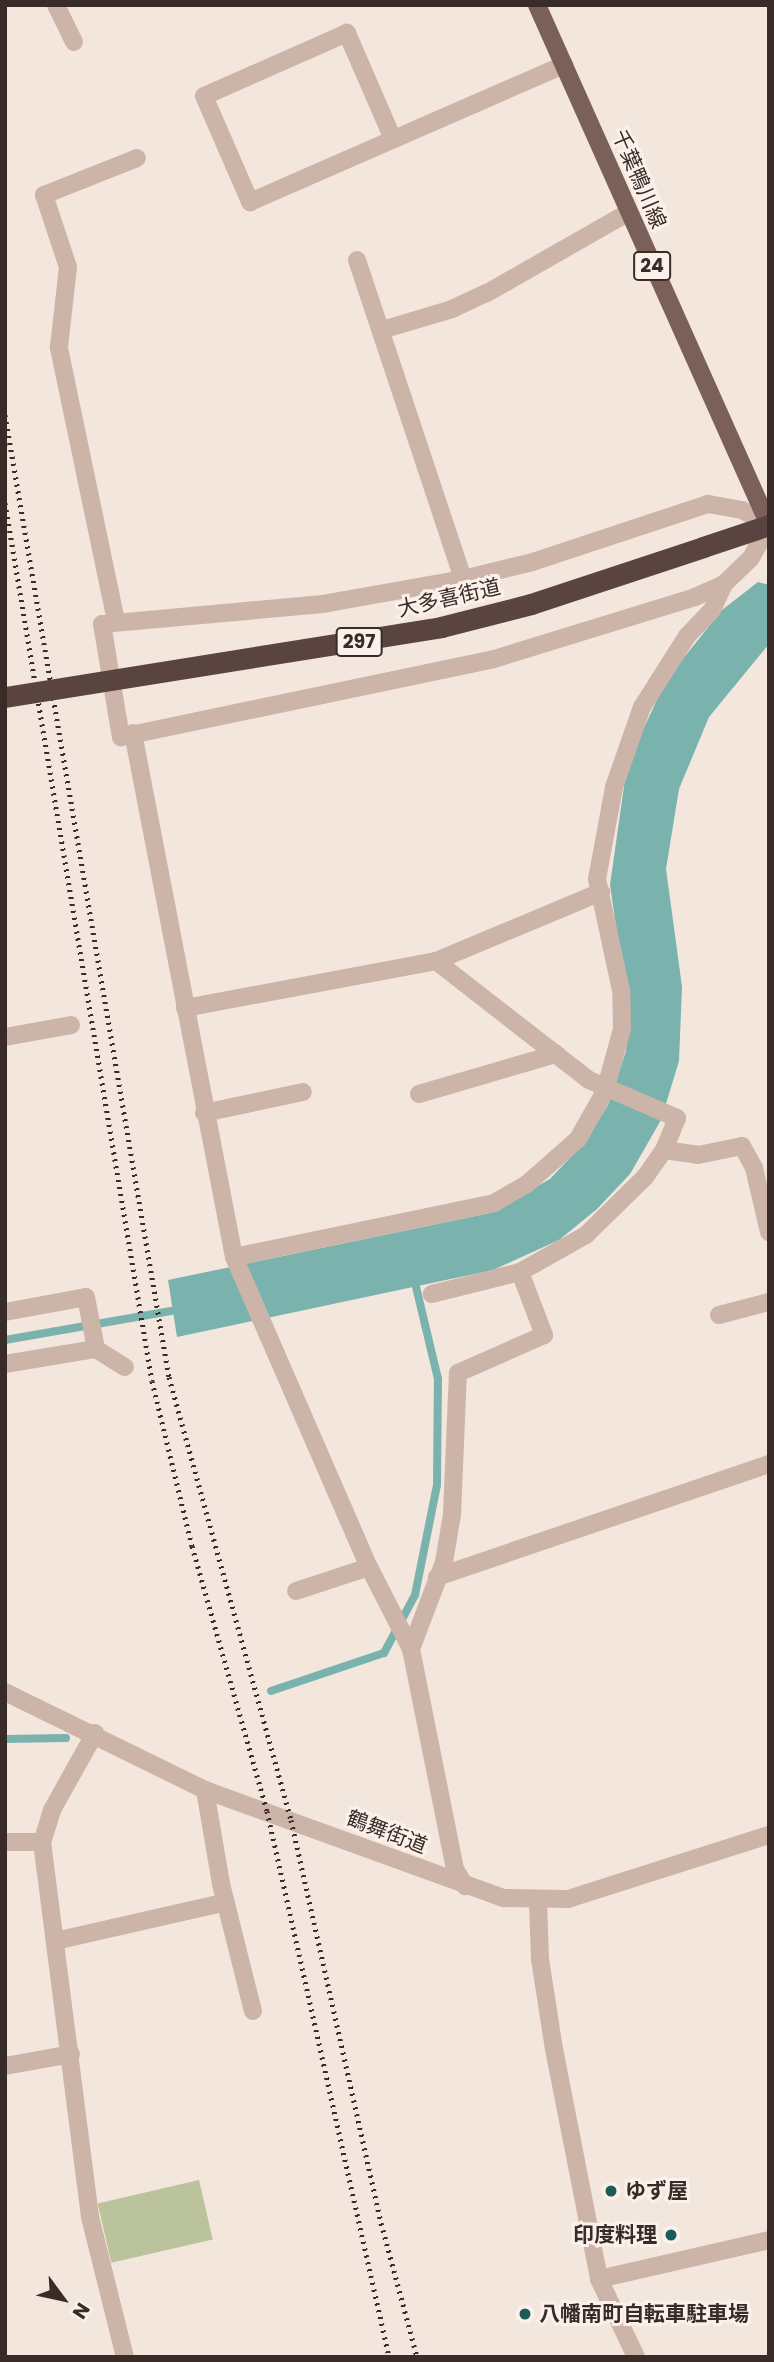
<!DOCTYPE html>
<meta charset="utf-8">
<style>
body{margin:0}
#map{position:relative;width:774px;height:2362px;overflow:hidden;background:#f3e6dd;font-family:Poppins,"Noto Sans JP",sans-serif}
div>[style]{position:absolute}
.green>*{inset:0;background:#bbc39c;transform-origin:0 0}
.water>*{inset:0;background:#7ab2ad}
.stream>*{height:8px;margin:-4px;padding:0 4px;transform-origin:4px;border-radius:4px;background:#7ab2ad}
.minor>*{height:18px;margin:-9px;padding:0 9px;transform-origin:9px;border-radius:9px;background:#ccb4a8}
.major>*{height:18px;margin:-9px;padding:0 9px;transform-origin:9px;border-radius:9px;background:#7b6059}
.highway>*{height:21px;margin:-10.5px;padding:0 10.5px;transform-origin:10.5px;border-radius:10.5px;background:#5a443f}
.rail>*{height:5px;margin-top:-2.5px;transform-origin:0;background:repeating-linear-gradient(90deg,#392b28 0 2px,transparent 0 7px)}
.highway-bridge>*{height:21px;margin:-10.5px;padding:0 10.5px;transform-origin:10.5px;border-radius:10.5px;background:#5a443f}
.dots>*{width:19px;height:19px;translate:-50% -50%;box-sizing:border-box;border:4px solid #fbf0ea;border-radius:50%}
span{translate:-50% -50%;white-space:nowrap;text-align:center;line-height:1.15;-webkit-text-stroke:6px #fbf0ea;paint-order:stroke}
.shield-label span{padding:2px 5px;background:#fbf0ea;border:2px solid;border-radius:5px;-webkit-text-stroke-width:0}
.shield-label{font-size:19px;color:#392b28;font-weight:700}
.street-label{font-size:21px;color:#392b28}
.poi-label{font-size:21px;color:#392b28;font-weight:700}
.left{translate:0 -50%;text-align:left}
.right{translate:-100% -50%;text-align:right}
.frame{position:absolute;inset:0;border:7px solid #392b28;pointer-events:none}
.north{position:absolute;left:28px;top:2264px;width:70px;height:70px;-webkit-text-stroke:5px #fbf0ea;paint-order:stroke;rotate:123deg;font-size:19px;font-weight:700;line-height:28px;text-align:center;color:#392b28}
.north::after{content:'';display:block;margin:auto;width:24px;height:32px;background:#392b28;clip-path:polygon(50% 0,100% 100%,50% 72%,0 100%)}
</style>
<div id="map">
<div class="green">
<i style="left:199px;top:2180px;width:61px;height:104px;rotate:77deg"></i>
</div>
<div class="water">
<i style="clip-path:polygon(758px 582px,769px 585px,769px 644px,709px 717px,679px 789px,666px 869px,682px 987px,679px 1061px,661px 1120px,630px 1174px,597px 1209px,559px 1240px,493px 1270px,177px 1337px,168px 1280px,490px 1213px,550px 1179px,585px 1142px,608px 1105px,626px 1051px,629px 1015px,610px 885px,627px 765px,666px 680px,722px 610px)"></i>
</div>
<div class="stream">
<i style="left:5px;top:1340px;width:180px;rotate:-9.9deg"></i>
<i style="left:271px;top:1691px;width:119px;rotate:-18.6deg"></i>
<i style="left:384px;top:1653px;width:66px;rotate:-61.9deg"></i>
<i style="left:415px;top:1595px;width:112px;rotate:-78.7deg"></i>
<i style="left:437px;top:1485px;width:106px;rotate:-89.5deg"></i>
<i style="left:438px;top:1379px;width:104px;rotate:-103.4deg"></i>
<i style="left:5px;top:1739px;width:61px;rotate:-0.9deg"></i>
</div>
<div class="minor">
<i style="left:56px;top:5px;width:41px;rotate:64.1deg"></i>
<i style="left:393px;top:139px;width:116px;rotate:-113.5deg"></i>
<i style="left:347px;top:33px;width:156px;rotate:156.2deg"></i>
<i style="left:204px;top:96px;width:116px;rotate:66.5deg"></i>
<i style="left:250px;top:202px;width:343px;rotate:-23.6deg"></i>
<i style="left:357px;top:260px;width:336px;rotate:71.6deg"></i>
<i style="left:382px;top:330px;width:73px;rotate:-16.7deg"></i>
<i style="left:452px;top:309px;width:38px;rotate:-25deg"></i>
<i style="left:487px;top:293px;width:163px;rotate:-29.7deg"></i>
<i style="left:769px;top:525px;width:31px;rotate:-151deg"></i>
<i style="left:742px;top:510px;width:35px;rotate:-170deg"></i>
<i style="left:708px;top:504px;width:184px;rotate:161.7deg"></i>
<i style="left:533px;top:562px;width:72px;rotate:166.3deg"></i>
<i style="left:463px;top:579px;width:142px;rotate:169.9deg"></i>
<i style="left:323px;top:604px;width:222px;rotate:174.8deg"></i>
<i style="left:102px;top:624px;width:115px;rotate:80.5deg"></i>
<i style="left:121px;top:737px;width:381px;rotate:-11.8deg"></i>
<i style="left:494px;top:659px;width:210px;rotate:-17.1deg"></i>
<i style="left:695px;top:597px;width:32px;rotate:-24deg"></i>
<i style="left:724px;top:584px;width:37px;rotate:-44deg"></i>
<i style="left:751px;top:558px;width:37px;rotate:-61deg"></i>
<i style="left:116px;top:621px;width:280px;rotate:-101.8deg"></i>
<i style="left:59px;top:347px;width:81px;rotate:-83.6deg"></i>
<i style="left:68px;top:267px;width:76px;rotate:-108.4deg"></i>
<i style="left:44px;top:195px;width:100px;rotate:-21.7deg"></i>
<i style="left:133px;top:733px;width:534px;rotate:79.09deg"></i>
<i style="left:234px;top:1257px;width:338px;rotate:66.5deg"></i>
<i style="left:369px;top:1567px;width:92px;rotate:62.9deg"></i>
<i style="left:411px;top:1649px;width:224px;rotate:78.7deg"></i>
<i style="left:455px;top:1869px;width:20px;rotate:60deg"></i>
<i style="left:436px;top:961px;width:179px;rotate:-22.7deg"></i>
<i style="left:185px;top:1008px;width:255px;rotate:-10.6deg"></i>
<i style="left:436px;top:961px;width:194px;rotate:37.9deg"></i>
<i style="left:589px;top:1080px;width:96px;rotate:23.4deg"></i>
<i style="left:677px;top:1118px;width:35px;rotate:112deg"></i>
<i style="left:664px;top:1150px;width:33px;rotate:125deg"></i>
<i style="left:645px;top:1177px;width:83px;rotate:135.5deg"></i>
<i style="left:586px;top:1235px;width:76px;rotate:150.7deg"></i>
<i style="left:520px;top:1272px;width:91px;rotate:166deg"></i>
<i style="left:5px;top:1037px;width:67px;rotate:-10.3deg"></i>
<i style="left:419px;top:1094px;width:143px;rotate:-16.3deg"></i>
<i style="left:204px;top:1113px;width:101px;rotate:-12deg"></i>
<i style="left:664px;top:1150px;width:34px;rotate:8deg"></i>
<i style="left:698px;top:1155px;width:45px;rotate:-11.6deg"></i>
<i style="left:742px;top:1146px;width:25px;rotate:61deg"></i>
<i style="left:754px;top:1168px;width:66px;rotate:76.8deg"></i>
<i style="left:234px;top:1257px;width:266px;rotate:-11.7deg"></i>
<i style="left:494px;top:1203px;width:38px;rotate:-30deg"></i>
<i style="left:527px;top:1184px;width:68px;rotate:-41.4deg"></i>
<i style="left:578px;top:1139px;width:55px;rotate:-60.6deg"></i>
<i style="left:605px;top:1091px;width:64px;rotate:-74.7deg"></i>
<i style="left:622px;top:1029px;width:39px;rotate:-91deg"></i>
<i style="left:621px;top:990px;width:114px;rotate:-102.2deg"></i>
<i style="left:597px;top:879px;width:94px;rotate:-79.5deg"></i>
<i style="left:614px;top:787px;width:85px;rotate:-70.7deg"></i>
<i style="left:642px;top:707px;width:84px;rotate:-57.6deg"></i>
<i style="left:687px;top:636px;width:36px;rotate:-46deg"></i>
<i style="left:712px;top:610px;width:29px;rotate:-65deg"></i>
<i style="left:5px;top:1312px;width:82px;rotate:-10.5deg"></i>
<i style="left:86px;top:1297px;width:53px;rotate:79.1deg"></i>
<i style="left:719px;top:1315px;width:52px;rotate:-14.6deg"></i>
<i style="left:5px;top:1364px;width:92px;rotate:-9.4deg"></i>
<i style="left:96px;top:1349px;width:34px;rotate:32deg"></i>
<i style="left:437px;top:1577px;width:351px;rotate:-18.8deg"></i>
<i style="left:296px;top:1591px;width:77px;rotate:-18.2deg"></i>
<i style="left:411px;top:1649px;width:93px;rotate:-69.2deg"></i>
<i style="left:444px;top:1562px;width:49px;rotate:-80.5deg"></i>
<i style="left:452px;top:1514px;width:141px;rotate:-87.6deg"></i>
<i style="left:458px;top:1373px;width:94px;rotate:-23.8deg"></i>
<i style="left:544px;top:1335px;width:67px;rotate:-110.9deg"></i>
<i style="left:5px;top:1692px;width:223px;rotate:26.1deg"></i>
<i style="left:205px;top:1790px;width:318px;rotate:19.9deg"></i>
<i style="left:504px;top:1898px;width:64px;rotate:0.9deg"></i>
<i style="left:568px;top:1899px;width:211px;rotate:-17.7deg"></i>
<i style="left:95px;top:1733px;width:88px;rotate:119.2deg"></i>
<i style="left:52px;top:1810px;width:34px;rotate:107deg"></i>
<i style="left:42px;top:1842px;width:378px;rotate:82.7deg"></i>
<i style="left:90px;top:2217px;width:144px;rotate:76deg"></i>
<i style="left:205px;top:1790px;width:95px;rotate:80.3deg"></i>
<i style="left:221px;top:1884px;width:131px;rotate:75.9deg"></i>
<i style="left:5px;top:1842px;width:37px"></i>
<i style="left:538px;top:1902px;width:57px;rotate:88deg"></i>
<i style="left:540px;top:1959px;width:91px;rotate:81.2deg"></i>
<i style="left:554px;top:2049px;width:234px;rotate:78.9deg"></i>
<i style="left:599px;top:2279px;width:86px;rotate:64.6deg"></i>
<i style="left:55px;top:1941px;width:175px;rotate:-12.8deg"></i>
<i style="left:5px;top:2066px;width:67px;rotate:-10.3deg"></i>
<i style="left:599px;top:2279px;width:174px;rotate:-12.9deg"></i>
</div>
<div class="major">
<i style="left:537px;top:5px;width:569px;rotate:65.96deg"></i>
</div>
<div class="highway">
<i style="left:703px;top:547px;width:70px;rotate:-18.4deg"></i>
</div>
<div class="rail">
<i style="left:5px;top:415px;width:976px;rotate:80.33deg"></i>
<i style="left:169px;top:1377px;width:459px;rotate:74.6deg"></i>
<i style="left:291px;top:1820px;width:420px;rotate:77.4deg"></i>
<i style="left:383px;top:2230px;width:131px;rotate:75deg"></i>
<i style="left:5px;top:503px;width:890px;rotate:80.5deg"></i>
<i style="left:152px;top:1381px;width:170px;rotate:76.4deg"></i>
<i style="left:192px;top:1546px;width:275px;rotate:74.2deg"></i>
<i style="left:267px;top:1811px;width:559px;rotate:77.4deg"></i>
</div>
<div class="highway-bridge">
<i style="left:5px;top:697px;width:442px;rotate:-9.1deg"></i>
<i style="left:441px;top:627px;width:93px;rotate:-14.3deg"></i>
<i style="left:531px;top:604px;width:181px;rotate:-18.3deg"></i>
</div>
<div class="dots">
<i style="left:611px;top:2191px;background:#1c5c58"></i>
<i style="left:671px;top:2235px;background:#1c5c58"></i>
<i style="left:525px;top:2314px;background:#1c5c58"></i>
</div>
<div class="shield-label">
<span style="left:652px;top:266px">24</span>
<span style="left:359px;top:642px">297</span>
</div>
<div class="street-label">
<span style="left:639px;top:179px;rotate:67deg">千葉鴨川線</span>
<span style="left:449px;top:598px;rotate:-13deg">大多喜街道</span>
<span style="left:387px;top:1832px;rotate:21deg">鶴舞街道</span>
</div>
<div class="poi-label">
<span class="left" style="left:625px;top:2191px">ゆず屋</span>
<span class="right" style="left:657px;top:2235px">印度料理</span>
<span class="left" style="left:539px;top:2314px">八幡南町自転車駐車場</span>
</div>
<div class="frame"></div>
<div class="north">N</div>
</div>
